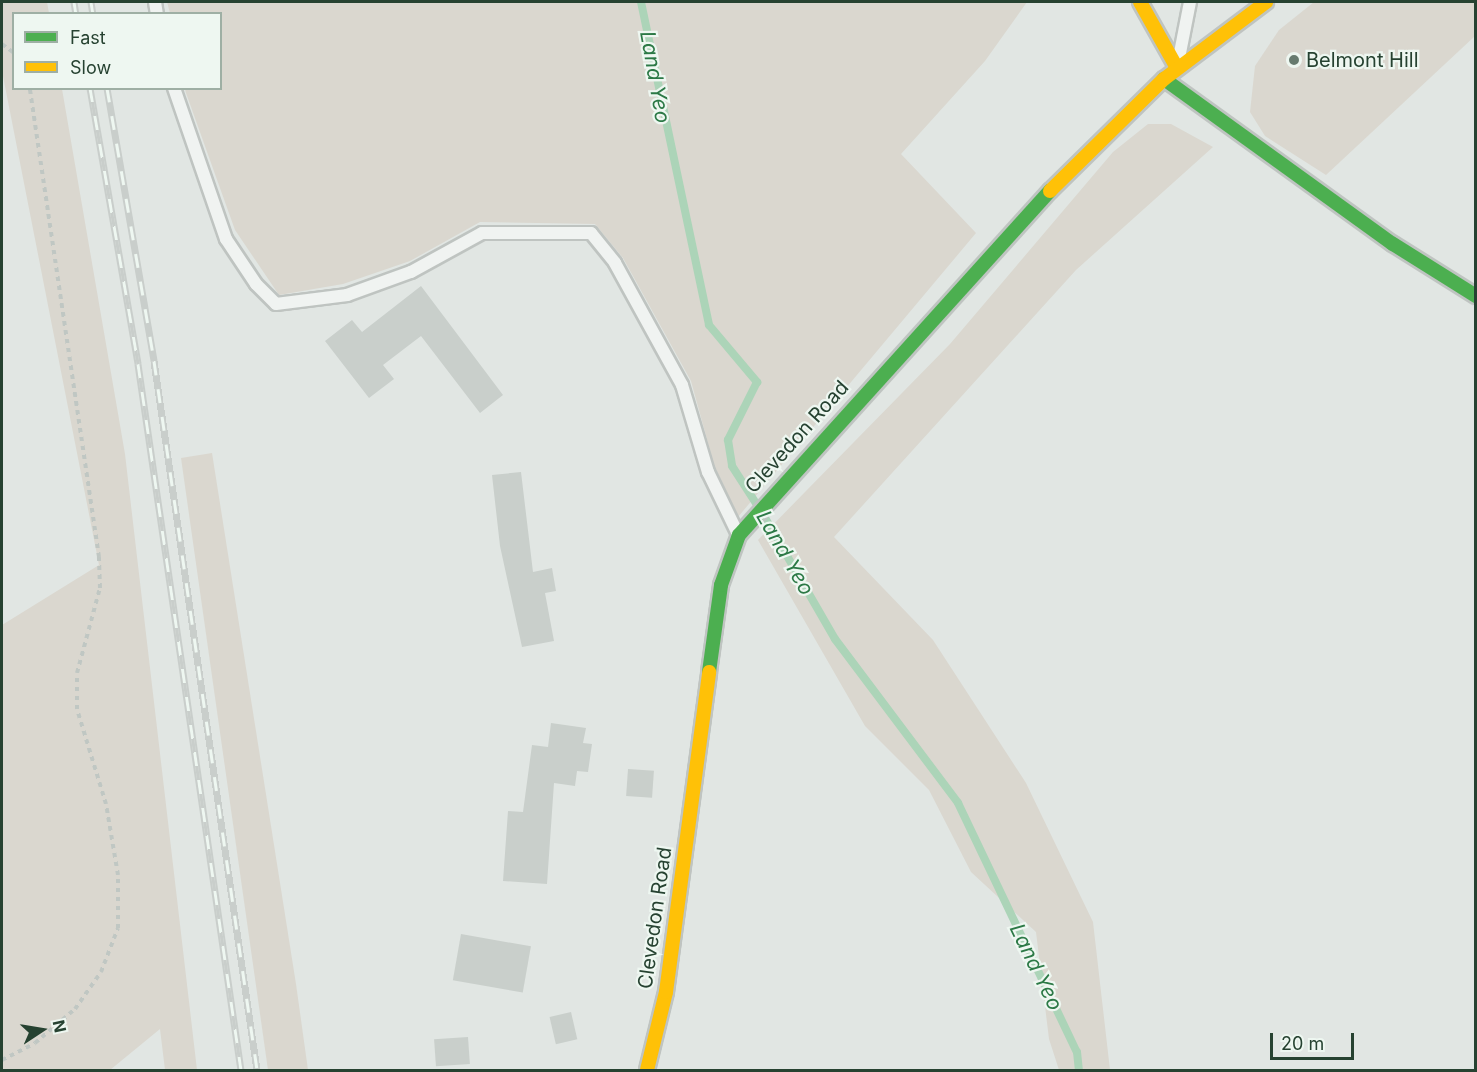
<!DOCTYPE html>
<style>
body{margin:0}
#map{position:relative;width:1477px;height:1072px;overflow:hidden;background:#e1e6e3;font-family:Inter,sans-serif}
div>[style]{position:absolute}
.green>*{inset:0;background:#dad7cf}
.stream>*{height:8px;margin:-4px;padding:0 4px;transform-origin:4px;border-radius:4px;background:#acd4b8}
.building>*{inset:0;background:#c9cfcb;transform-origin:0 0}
.path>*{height:4px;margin-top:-2px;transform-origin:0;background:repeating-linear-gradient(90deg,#c0c7c3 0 4.5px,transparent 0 9px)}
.roads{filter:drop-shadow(2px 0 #bfc4c1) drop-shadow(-2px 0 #bfc4c1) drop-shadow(0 2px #bfc4c1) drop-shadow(0 -2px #bfc4c1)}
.lane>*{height:12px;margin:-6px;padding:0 6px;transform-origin:6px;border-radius:6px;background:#f0f3f1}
.fast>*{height:14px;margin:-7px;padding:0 7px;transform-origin:7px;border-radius:7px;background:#4caf50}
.slow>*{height:14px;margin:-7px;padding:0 7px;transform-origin:7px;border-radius:7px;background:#ffc107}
.rail>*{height:7px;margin-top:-3.5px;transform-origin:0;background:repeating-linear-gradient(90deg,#eef7f1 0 14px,#c9cecb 0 28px);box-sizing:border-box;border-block:2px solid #c9cecb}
.dots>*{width:16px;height:16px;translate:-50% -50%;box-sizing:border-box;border:3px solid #eef7f1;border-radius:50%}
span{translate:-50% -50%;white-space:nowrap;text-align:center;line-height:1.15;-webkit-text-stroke:4.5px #eef7f1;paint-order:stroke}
.poi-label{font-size:20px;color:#264231}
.left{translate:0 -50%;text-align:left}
.street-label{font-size:20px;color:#264231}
.water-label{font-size:21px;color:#2c7946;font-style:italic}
.frame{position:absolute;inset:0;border:3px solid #264231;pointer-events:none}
.legend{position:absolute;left:12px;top:12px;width:210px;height:78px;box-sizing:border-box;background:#eef7f1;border:2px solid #9eafa4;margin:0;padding:8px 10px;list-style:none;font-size:18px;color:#264231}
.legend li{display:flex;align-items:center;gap:12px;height:30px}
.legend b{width:30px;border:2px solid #9eafa4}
.north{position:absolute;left:12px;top:1000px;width:60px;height:60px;-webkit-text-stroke:4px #eef7f1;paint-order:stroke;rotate:78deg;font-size:16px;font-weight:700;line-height:24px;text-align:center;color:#264231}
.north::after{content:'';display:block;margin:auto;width:21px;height:27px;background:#264231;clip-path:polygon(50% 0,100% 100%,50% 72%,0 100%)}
.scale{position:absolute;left:1270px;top:1033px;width:84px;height:27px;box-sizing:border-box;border:3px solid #264231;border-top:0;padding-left:8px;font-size:18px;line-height:21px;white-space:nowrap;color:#264231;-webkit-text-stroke:4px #eef7f1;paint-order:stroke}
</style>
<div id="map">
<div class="green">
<i style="clip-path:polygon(2px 2px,47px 2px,49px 13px,14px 14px,14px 88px,62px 89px,125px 454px,197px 1070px,165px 1070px,160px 1029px,110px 1070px,2px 1070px,2px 625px,99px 565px,2px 71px)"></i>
<i style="clip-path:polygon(167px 2px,1027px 2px,985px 61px,901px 154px,976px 233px,738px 517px,714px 465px,691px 381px,623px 258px,595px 224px,480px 222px,410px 261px,343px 284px,279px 295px,235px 230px,186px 93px,185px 89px,220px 88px,220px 14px,170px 13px)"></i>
<i style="clip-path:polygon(1314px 2px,1475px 2px,1475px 36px,1326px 175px,1265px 136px,1250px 112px,1255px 66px,1279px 30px)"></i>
<i style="clip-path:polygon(1148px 124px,1171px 124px,1213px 147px,1076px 270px,834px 537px,933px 640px,1026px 783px,1093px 922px,1110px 1070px,1059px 1070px,1049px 1039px,1036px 932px,971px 872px,929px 790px,865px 726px,758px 540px,950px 344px,1113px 152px)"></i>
<i style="clip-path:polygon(212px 453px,296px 984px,308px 1070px,268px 1070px,181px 458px)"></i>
</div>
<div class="stream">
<i style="left:641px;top:2px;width:330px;rotate:78.1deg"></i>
<i style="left:709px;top:325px;width:75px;rotate:49.9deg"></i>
<i style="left:757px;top:382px;width:65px;rotate:116.6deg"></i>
<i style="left:728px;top:440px;width:26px;rotate:81deg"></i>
<i style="left:732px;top:466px;width:46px;rotate:57.3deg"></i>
<i style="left:764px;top:516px;width:142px;rotate:60deg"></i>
<i style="left:835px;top:639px;width:205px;rotate:53.1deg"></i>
<i style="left:958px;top:803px;width:276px;rotate:64.5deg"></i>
<i style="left:1077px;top:1052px;width:18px;rotate:84deg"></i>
</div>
<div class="building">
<i style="clip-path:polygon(421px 286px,503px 395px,480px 413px,421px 336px,383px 365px,394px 379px,369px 398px,325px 341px,352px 320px,362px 332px)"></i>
<i style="clip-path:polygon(521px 472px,533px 572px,552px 568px,556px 591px,545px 593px,554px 641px,522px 647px,500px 546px,492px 475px)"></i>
<i style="clip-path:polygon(551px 723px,586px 728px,583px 743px,592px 744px,588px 772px,577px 771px,575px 786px,554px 783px,547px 884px,503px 881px,508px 811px,523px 812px,532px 745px,548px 747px)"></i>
<i style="left:628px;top:769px;width:26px;height:27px;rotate:4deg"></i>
<i style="left:461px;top:934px;width:71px;height:47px;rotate:10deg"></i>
<i style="left:571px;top:1012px;width:28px;height:22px;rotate:77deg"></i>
<i style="left:468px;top:1037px;width:27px;height:34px;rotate:86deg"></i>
</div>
<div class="path">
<i style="left:2px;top:44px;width:15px;rotate:37deg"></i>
<i style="left:2px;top:1060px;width:37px;rotate:-27deg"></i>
<i style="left:35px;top:1043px;width:52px;rotate:-40.4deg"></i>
<i style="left:75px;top:1009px;width:45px;rotate:-54.9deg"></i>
<i style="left:101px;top:972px;width:47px;rotate:-68.9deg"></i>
<i style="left:118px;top:928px;width:53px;rotate:-90deg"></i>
<i style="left:118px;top:875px;width:72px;rotate:-99.6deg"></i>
<i style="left:106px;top:804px;width:99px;rotate:-107deg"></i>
<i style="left:77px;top:709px;width:36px;rotate:-90deg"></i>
<i style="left:77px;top:673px;width:88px;rotate:-74.9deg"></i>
<i style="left:100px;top:588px;width:31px;rotate:-92deg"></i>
<i style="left:99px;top:557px;width:474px;rotate:-98.4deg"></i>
</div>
<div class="roads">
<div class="lane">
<i style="left:155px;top:2px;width:12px;rotate:81deg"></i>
<i style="left:1179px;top:58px;width:57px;rotate:-78.9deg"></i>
<i style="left:174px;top:88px;width:160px;rotate:71deg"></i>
<i style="left:226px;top:239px;width:54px;rotate:56.3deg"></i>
<i style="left:256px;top:284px;width:28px;rotate:45deg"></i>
<i style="left:276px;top:304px;width:72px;rotate:-7.2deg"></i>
<i style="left:347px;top:295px;width:68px;rotate:-19.8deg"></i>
<i style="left:411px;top:272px;width:81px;rotate:-28.8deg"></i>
<i style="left:482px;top:233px;width:109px"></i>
<i style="left:591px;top:233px;width:38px;rotate:51deg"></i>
<i style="left:615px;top:263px;width:139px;rotate:61.2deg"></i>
<i style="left:682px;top:385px;width:91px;rotate:73.4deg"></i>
<i style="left:708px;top:472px;width:69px;rotate:64.2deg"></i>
</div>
<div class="fast">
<i style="left:1164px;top:79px;width:282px;rotate:35.8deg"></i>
<i style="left:1393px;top:244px;width:98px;rotate:32.1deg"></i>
<i style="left:709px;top:672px;width:88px;rotate:-82.1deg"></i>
<i style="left:721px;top:585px;width:53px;rotate:-70.2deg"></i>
<i style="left:739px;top:535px;width:464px;rotate:-47.9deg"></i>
</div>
<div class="slow">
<i style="left:1140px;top:2px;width:76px;rotate:60.7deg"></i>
<i style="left:1050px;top:191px;width:160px;rotate:-44.5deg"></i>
<i style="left:1164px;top:79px;width:128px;rotate:-37deg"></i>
<i style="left:647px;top:1070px;width:80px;rotate:-76.3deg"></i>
<i style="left:666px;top:992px;width:323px;rotate:-82.3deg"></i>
</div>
</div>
<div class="rail">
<i style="left:74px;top:2px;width:12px;rotate:81deg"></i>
<i style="left:91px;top:2px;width:12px;rotate:81deg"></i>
<i style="left:90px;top:88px;width:280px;rotate:80.1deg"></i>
<i style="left:138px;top:364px;width:713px;rotate:81.7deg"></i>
<i style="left:107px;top:88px;width:277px;rotate:80.2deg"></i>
<i style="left:154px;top:361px;width:716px;rotate:81.73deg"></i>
</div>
<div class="dots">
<i style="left:1294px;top:60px;background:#677b6f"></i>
</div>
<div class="poi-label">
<span class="left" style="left:1306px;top:60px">Belmont Hill</span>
</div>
<div class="street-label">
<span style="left:797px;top:437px;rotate:-48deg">Clevedon Road</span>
<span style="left:655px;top:918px;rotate:-82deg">Clevedon Road</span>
</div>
<div class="water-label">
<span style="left:655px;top:77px;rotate:80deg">Land Yeo</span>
<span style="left:785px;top:553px;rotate:60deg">Land Yeo</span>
<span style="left:1036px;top:967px;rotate:64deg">Land Yeo</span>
</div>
<div class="frame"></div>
<ul class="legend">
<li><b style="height:8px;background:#4caf50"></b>Fast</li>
<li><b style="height:8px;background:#ffc107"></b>Slow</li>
</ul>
<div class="north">N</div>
<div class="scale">20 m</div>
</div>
